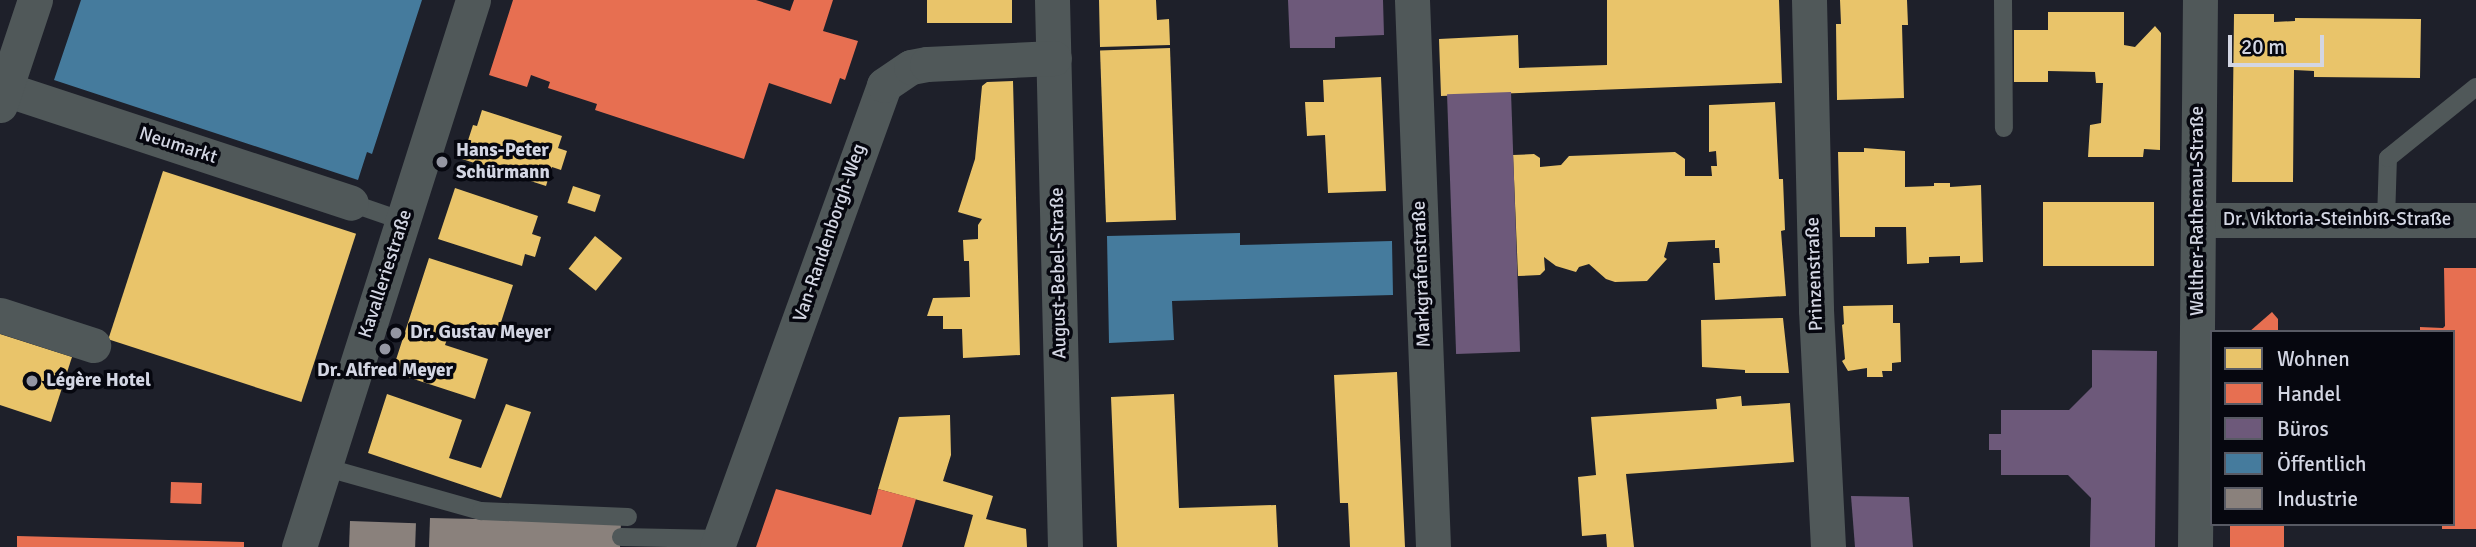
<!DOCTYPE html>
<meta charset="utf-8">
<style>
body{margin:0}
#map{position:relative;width:2476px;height:547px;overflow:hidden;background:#1e202a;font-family:Signika,sans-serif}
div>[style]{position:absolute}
.homes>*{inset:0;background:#e9c46a;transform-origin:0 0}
.shops>*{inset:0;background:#e76f51;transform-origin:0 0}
.offices>*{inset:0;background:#6d597a;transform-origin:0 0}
.public>*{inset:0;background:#457b9d}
.industry>*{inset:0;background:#8a817c;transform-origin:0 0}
.lane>*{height:18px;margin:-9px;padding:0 9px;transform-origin:9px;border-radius:9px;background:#505859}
.street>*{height:35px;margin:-17.5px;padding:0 17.5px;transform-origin:17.5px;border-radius:17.5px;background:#505859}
.dots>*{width:19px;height:19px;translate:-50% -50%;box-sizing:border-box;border:4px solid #06070f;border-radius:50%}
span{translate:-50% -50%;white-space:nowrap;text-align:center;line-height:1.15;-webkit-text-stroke:7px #06070f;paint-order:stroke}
.street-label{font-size:19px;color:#d3d6e3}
.poi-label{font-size:19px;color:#d3d6e3;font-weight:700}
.left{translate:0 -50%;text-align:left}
.legend{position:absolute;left:2210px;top:330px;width:245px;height:196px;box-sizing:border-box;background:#06070f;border:2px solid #585a64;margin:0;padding:9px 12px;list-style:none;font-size:21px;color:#d3d6e3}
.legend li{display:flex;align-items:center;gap:14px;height:35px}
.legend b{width:35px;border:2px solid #585a64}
.scale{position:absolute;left:2228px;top:35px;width:96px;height:32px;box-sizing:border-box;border:4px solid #d3d6e3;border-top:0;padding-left:9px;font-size:21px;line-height:24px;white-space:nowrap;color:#d3d6e3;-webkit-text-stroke:5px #06070f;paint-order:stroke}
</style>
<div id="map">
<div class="homes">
<i style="left:927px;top:0;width:85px;height:23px"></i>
<i style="clip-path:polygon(1099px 0,1156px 0,1157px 20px,1169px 19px,1170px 45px,1100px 47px)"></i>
<i style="clip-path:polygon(1607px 0,1779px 0,1782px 83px,1441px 96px,1439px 39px,1518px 35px,1519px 68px,1607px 65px)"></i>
<i style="clip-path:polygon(1840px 0,1907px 0,1908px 25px,1902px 25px,1904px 98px,1837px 100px,1836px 24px,1841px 24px)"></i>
<i style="clip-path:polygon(2048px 12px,2124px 12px,2124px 45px,2135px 47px,2155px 26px,2161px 33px,2160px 150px,2144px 149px,2143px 157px,2088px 157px,2090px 125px,2101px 123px,2103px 83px,2096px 83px,2095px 72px,2048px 71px,2048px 82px,2014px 82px,2014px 30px,2048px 30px)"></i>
<i style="clip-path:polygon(2234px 14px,2274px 14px,2274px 22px,2295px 21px,2295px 18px,2421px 19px,2420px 78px,2314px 77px,2314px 71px,2294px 70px,2293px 182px,2232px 182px)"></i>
<i style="left:1170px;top:48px;width:172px;height:70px;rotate:88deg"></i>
<i style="clip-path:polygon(1381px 77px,1386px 191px,1328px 193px,1325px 135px,1307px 136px,1305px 102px,1324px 102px,1323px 80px)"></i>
<i style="clip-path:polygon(1013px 81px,1020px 355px,963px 358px,962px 329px,943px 329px,943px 316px,927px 316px,933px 298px,970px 297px,969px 261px,964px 261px,963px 240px,978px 239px,978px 225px,982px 219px,958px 212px,975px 159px,982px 86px,987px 82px)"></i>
<i style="clip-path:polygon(1775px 102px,1779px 179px,1783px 179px,1785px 230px,1781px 231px,1786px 296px,1715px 300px,1713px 263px,1720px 263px,1719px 248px,1715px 248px,1715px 240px,1668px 242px,1664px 257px,1667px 259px,1647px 281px,1615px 282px,1606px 279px,1589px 264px,1579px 267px,1576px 272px,1556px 266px,1544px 257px,1545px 270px,1540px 275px,1518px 276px,1513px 155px,1534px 154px,1540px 158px,1540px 167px,1561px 165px,1569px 156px,1675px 152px,1685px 159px,1685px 176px,1712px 176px,1711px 166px,1717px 166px,1716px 151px,1709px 152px,1709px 105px)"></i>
<i style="clip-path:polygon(482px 110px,562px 136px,558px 148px,567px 151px,561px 170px,552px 167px,546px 186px,462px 159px,473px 125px,477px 126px)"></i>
<i style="clip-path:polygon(1864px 148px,1905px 151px,1905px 187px,1934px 186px,1934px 183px,1950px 183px,1950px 187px,1981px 185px,1983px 262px,1960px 263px,1960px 256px,1929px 257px,1929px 263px,1907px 264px,1906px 227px,1875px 227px,1875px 237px,1840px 237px,1838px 152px,1864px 152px)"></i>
<i style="left:163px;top:171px;width:203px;height:177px;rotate:18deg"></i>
<i style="left:573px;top:186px;width:29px;height:18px;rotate:18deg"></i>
<i style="clip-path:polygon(455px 188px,538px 216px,532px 234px,541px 237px,535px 257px,525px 254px,522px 266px,438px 239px)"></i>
<i style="left:2043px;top:202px;width:111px;height:64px"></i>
<i style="left:595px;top:236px;width:35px;height:42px;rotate:39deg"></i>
<i style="clip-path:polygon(429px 258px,513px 285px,495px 341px,451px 327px,445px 345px,488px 359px,475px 399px,392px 372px)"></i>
<i style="clip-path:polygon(1893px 305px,1893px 323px,1900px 323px,1901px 362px,1892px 363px,1892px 371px,1882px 371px,1883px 377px,1867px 377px,1867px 368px,1848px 371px,1842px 361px,1845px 359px,1842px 325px,1844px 324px,1843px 306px)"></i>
<i style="clip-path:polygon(1783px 318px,1789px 373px,1745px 373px,1745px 370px,1702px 367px,1701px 320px)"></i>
<i style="clip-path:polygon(0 334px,72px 357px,51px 422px,0 405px)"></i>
<i style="clip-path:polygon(1397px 372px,1405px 547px,1350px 547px,1348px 503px,1340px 503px,1334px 375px)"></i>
<i style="clip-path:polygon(387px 394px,462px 420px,449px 458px,481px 468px,506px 404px,531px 412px,501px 498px,368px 453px)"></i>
<i style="clip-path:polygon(1174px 394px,1179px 508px,1276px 505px,1278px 547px,1117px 547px,1111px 397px)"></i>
<i style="clip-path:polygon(1741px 396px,1742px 406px,1790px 403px,1794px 462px,1626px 474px,1634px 547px,1607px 547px,1606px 534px,1582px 536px,1578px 477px,1596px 475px,1591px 417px,1717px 409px,1716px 399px)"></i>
<i style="clip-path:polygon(950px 415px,951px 455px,943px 481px,993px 496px,986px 519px,1026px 529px,1027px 547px,964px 547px,973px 515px,878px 489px,899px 417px)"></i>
</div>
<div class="shops">
<i style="clip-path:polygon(513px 0,756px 0,790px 11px,794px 0,833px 0,823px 31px,858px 41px,845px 80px,840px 78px,831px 104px,769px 83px,744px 159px,595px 110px,597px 104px,548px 88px,550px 82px,531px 75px,527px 87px,489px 75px)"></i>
<i style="clip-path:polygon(2444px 268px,2476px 268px,2476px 529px,2442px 529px,2442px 524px,2453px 524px,2453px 332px,2420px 332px,2420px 327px,2443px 328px,2445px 326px)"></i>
<i style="clip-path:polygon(2272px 312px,2278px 319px,2278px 332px,2249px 332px)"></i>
<i style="left:171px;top:482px;width:31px;height:21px;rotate:2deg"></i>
<i style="clip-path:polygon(776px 489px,871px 515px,878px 489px,916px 499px,902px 547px,756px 547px)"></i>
<i style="left:2230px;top:524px;width:54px;height:23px"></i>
<i style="clip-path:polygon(17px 536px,244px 542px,244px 547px,17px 547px)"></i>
</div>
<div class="offices">
<i style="clip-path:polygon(1288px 0,1383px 0,1384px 35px,1335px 37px,1335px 48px,1290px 48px)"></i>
<i style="left:1511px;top:92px;width:260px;height:64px;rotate:88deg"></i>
<i style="clip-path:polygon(2092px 350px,2157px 351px,2155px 547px,2090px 547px,2091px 498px,2068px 475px,2001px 475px,2001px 450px,1989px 450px,1989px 434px,2001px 434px,2001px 410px,2069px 410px,2092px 387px)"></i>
<i style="clip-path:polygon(1851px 496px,1909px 497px,1913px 547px,1855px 547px)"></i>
</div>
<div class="public">
<i style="clip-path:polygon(81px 0,422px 0,372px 154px,367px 152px,358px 180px,54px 80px)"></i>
<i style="clip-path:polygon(1240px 233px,1240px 245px,1392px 241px,1393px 295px,1172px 301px,1174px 340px,1109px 343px,1107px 236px)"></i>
</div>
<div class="industry">
<i style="clip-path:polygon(430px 518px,621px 522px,620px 547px,429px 547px)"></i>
<i style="left:350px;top:521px;width:66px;height:26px;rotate:2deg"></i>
</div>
<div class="lane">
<i style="left:2003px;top:0;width:128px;rotate:89.6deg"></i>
<i style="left:351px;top:203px;width:55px;rotate:19.1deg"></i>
<i style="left:2386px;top:220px;width:62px;rotate:-88.2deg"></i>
<i style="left:2388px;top:158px;width:113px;rotate:-38.9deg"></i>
<i style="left:324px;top:467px;width:163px;rotate:15.7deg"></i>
<i style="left:481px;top:511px;width:147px;rotate:2.3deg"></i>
<i style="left:621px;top:537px;width:99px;rotate:1.2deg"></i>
</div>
<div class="street">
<i style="left:1052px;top:0;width:547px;rotate:88.64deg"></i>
<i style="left:1412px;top:0;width:547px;rotate:87.8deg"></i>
<i style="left:1809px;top:0;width:310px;rotate:88.7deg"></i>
<i style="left:1816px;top:310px;width:237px;rotate:87.1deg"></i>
<i style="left:5px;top:89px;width:364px;rotate:18.2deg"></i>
<i style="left:0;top:105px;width:111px;rotate:-71.6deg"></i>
<i style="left:2198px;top:220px;width:278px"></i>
<i style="left:0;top:315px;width:98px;rotate:17.9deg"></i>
<i style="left:299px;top:547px;width:574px;rotate:-72.35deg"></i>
<i style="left:717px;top:547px;width:491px;rotate:-70.1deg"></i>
<i style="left:884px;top:85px;width:32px;rotate:-34deg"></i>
<i style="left:911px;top:67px;width:16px;rotate:-11deg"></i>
<i style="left:927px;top:64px;width:127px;rotate:-2.7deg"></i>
<i style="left:2195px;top:547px;width:547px;rotate:-89.48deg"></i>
</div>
<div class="dots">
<i style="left:442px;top:162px;background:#9496a2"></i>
<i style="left:396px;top:333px;background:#9496a2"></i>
<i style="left:385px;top:349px;background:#9496a2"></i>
<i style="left:32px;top:381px;background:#9496a2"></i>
</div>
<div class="street-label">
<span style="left:178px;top:146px;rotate:18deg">Neumarkt</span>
<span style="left:2198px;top:211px;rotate:-90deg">Walther-Rathenau-Straße</span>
<span style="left:2337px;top:220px">Dr. Viktoria-Steinbiß-Straße</span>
<span style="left:830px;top:233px;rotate:-71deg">Van-Randenborgh-Weg</span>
<span style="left:1059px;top:273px;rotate:-91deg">August-Bebel-Straße</span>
<span style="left:386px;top:274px;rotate:-72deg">Kavalleriestraße</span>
<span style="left:1422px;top:274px;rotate:-92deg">Markgrafenstraße</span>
<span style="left:1815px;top:274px;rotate:-92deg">Prinzenstraße</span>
</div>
<div class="poi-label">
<span class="left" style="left:456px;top:162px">Hans-Peter<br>Schürmann</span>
<span class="left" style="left:410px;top:333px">Dr. Gustav Meyer</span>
<span style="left:385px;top:371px">Dr. Alfred Meyer</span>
<span class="left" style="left:46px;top:381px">Légère Hotel</span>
</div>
<ul class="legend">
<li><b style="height:19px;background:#e9c46a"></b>Wohnen</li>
<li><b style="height:19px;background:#e76f51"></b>Handel</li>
<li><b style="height:19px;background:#6d597a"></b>Büros</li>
<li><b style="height:19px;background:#457b9d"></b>Öffentlich</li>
<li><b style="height:19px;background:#8a817c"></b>Industrie</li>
</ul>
<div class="scale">20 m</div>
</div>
